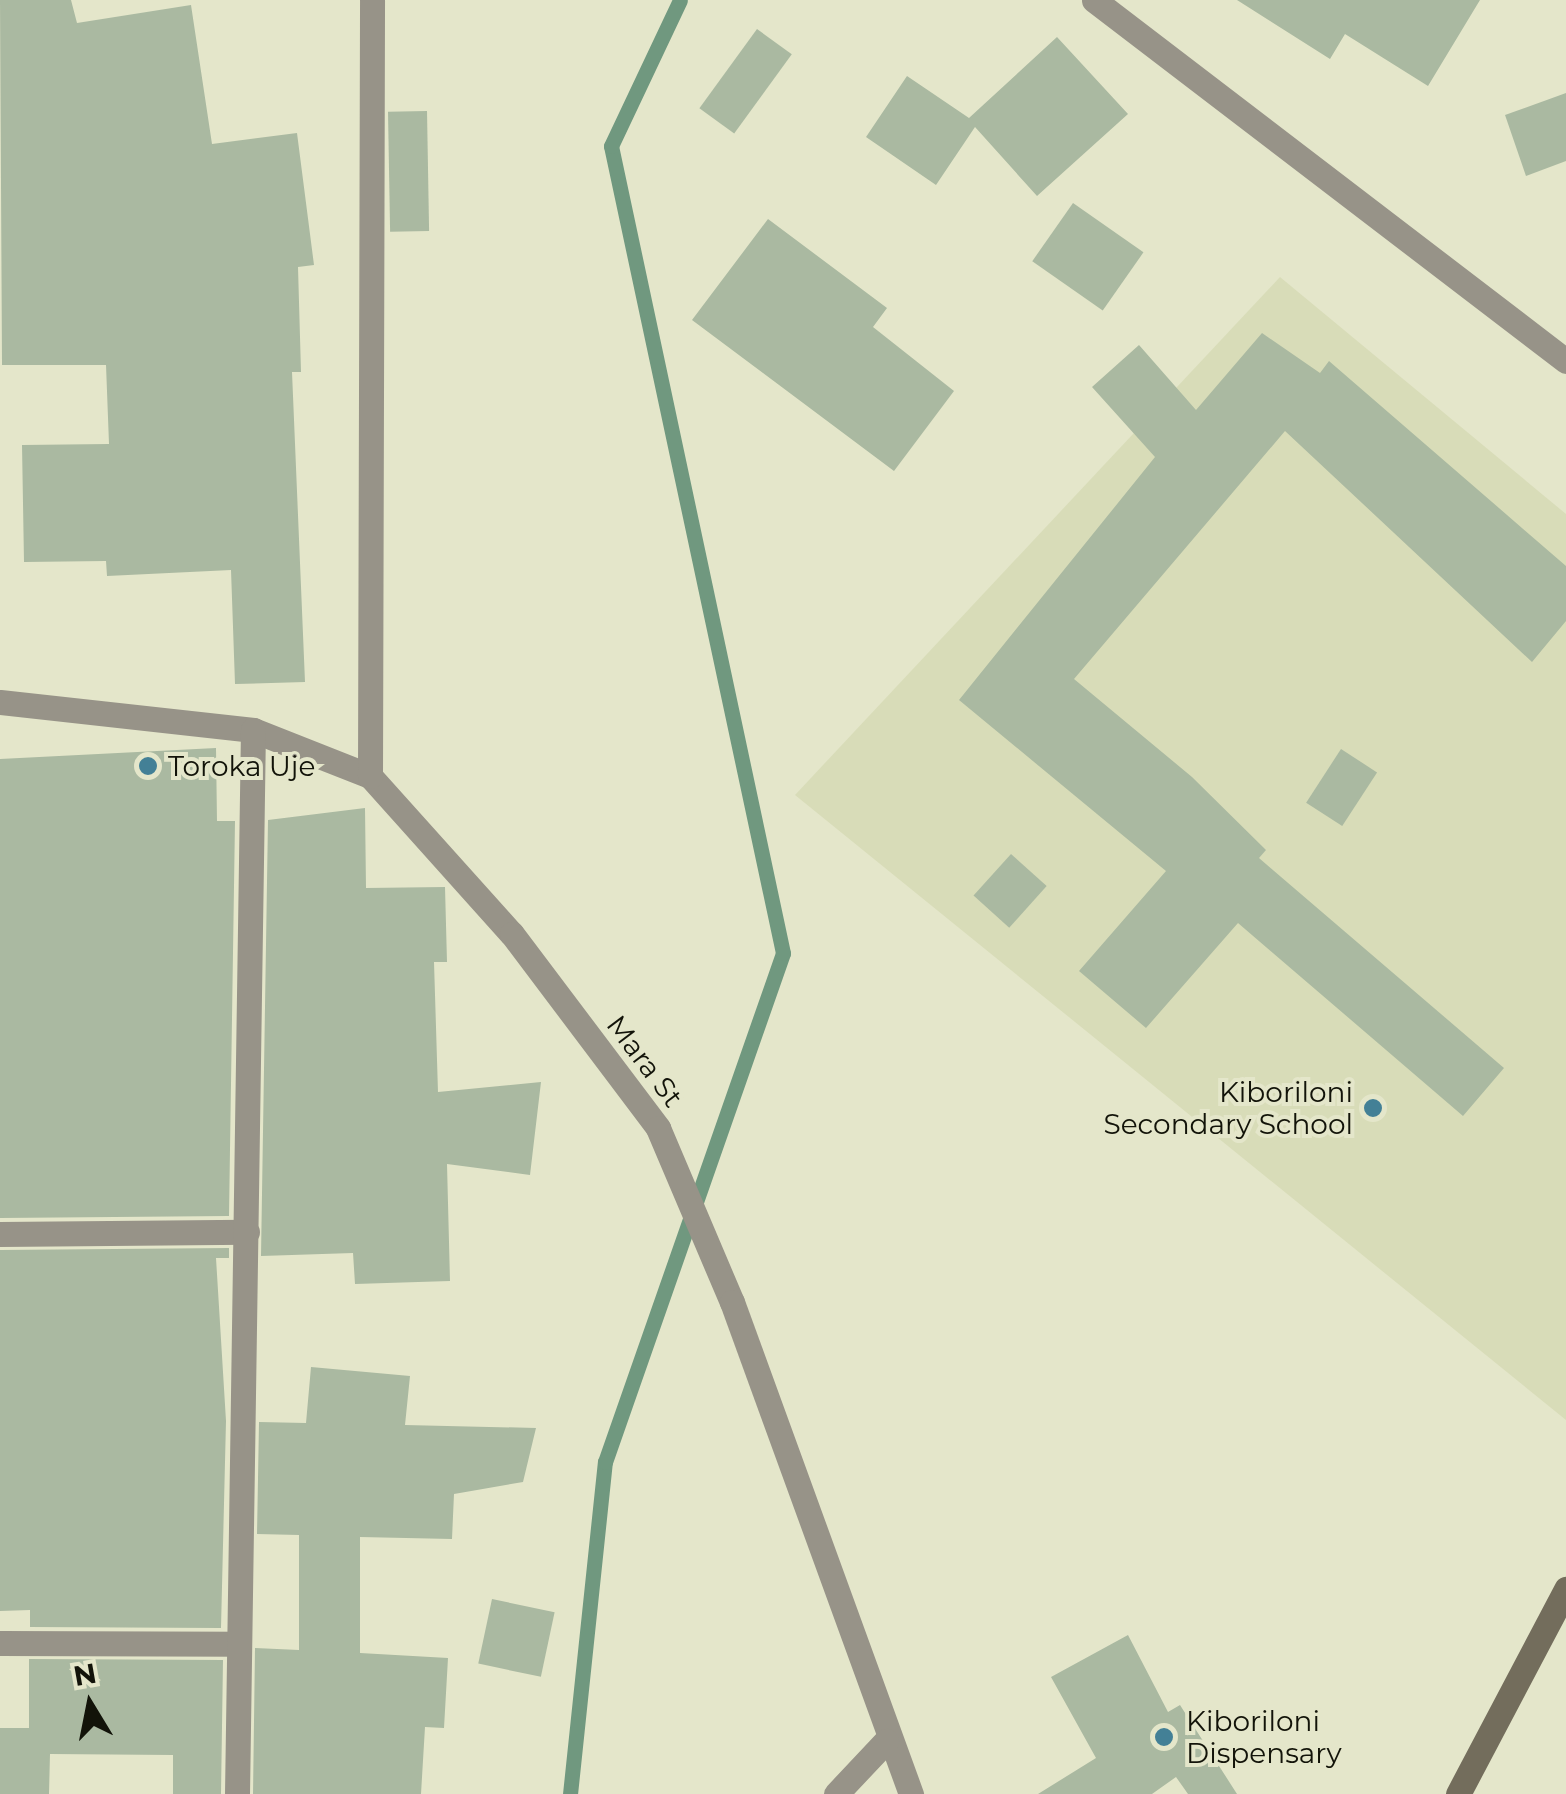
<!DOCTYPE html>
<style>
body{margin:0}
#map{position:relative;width:1566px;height:1794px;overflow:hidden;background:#e4e6ca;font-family:Montserrat,sans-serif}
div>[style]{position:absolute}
.built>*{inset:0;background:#d8dcb8}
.stream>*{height:15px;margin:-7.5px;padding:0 7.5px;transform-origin:7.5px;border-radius:7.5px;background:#70987f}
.building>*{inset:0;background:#aab9a1;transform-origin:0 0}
.street>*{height:25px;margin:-12.5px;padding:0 12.5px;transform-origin:12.5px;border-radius:12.5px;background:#979388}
.secondary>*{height:25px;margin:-12.5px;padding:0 12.5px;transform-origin:12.5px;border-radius:12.5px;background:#736d5c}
.dots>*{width:28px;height:28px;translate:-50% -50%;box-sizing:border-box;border:5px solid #e4e6ca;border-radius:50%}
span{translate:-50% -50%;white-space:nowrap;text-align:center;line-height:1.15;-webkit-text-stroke:8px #e4e6ca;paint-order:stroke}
.poi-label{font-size:28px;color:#121309}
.left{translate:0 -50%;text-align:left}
.right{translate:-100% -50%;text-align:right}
.street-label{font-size:28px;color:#121309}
.north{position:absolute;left:40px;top:1654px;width:100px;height:100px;-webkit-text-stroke:8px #e4e6ca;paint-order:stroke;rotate:350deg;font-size:28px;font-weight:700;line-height:40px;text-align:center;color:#121309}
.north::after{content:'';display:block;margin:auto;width:35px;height:45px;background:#121309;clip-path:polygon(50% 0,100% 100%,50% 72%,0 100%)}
</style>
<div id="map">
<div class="built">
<i style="clip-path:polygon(1280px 277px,1566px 514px,1566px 1420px,795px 795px)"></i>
</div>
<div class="stream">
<i style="left:570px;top:1794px;width:334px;rotate:-84deg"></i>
<i style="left:605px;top:1462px;width:539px;rotate:-70.72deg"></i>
<i style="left:783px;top:953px;width:825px;rotate:-102.03deg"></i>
<i style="left:611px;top:146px;width:161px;rotate:-64.7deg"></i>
</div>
<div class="building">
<i style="clip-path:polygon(0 0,71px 0,77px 23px,191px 5px,212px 144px,297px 133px,314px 265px,298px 267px,301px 372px,292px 372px,305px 682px,235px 684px,231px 570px,107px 576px,106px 561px,24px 562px,22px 445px,109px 444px,106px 365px,2px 365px)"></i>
<i style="clip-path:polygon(1237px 0,1480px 0,1428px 86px,1345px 34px,1330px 59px)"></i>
<i style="left:757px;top:29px;width:43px;height:98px;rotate:36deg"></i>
<i style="clip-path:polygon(1057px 37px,1128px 114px,1037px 196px,975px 127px,936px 185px,866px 137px,907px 76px,969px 118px)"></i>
<i style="clip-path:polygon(1566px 93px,1566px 161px,1526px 176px,1505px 115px)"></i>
<i style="left:427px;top:111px;width:120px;height:39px;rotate:89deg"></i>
<i style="left:1073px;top:203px;width:86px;height:71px;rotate:35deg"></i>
<i style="clip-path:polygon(768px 219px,887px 308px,873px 327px,954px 391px,894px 471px,692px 320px)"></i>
<i style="clip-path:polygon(1262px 333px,1320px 373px,1329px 361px,1566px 566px,1566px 621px,1532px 662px,1285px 431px,1074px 679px,1192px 777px,1266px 850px,1259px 858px,1504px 1068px,1463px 1116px,1238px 923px,1146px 1028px,1079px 971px,1166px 871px,959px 700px,1155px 457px,1092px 387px,1139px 345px,1196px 410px)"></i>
<i style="clip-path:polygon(216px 748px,217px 821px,235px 821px,229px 1216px,0 1218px,0 759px)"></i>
<i style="left:1341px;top:749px;width:43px;height:64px;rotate:33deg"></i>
<i style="clip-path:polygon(365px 808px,366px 888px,445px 887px,447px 962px,434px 962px,438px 1092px,541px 1082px,530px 1175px,447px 1164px,450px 1281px,355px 1284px,353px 1253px,261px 1256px,268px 820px)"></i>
<i style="left:1011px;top:854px;width:48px;height:56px;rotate:42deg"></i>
<i style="clip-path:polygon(229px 1248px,229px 1258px,216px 1258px,226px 1421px,221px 1628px,30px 1627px,30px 1610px,0 1611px,0 1250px)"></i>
<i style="clip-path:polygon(311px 1367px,410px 1376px,405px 1425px,536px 1428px,523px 1482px,454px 1494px,452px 1539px,360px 1537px,360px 1653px,448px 1658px,444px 1728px,425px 1727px,421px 1794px,253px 1794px,255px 1648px,299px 1650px,299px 1535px,257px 1534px,259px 1422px,306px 1423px)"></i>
<i style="left:492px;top:1599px;width:64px;height:66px;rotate:12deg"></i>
<i style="clip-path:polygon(1128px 1635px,1168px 1712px,1180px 1705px,1237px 1794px,1188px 1794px,1176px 1777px,1152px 1794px,1038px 1794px,1096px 1758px,1051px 1677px)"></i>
<i style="clip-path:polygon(29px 1659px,223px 1660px,221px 1794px,173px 1794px,173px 1755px,50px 1754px,49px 1794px,0 1794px,0 1728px,29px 1728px)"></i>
</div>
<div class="street">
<i style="left:1094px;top:0;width:594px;rotate:37.41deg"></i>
<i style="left:0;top:702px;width:255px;rotate:6.3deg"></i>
<i style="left:253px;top:730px;width:126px;rotate:21.5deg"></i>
<i style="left:370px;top:776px;width:212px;rotate:48.1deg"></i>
<i style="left:512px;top:934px;width:243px;rotate:53deg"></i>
<i style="left:658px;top:1128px;width:189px;rotate:67deg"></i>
<i style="left:732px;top:1302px;width:524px;rotate:70.01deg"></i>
<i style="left:370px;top:776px;width:776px;rotate:-89.85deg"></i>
<i style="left:0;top:1234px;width:247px;rotate:-0.5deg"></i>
<i style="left:0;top:1643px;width:239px;rotate:0.2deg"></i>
<i style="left:237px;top:1794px;width:1064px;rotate:-89.14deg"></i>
<i style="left:836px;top:1794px;width:73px;rotate:-46.7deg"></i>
</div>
<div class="secondary">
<i style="left:1458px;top:1794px;width:232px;rotate:-62.2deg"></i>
</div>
<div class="dots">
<i style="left:148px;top:766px;background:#438096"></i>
<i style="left:1373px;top:1108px;background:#438096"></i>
<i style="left:1164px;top:1737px;background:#438096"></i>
</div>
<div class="poi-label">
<span class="left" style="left:168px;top:766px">Toroka Uje</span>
<span class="right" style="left:1353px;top:1108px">Kiboriloni<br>Secondary School</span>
<span class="left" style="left:1186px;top:1737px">Kiboriloni<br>Dispensary</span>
</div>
<div class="street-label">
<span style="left:645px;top:1061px;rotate:53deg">Mara St</span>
</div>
<div class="north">N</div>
</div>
